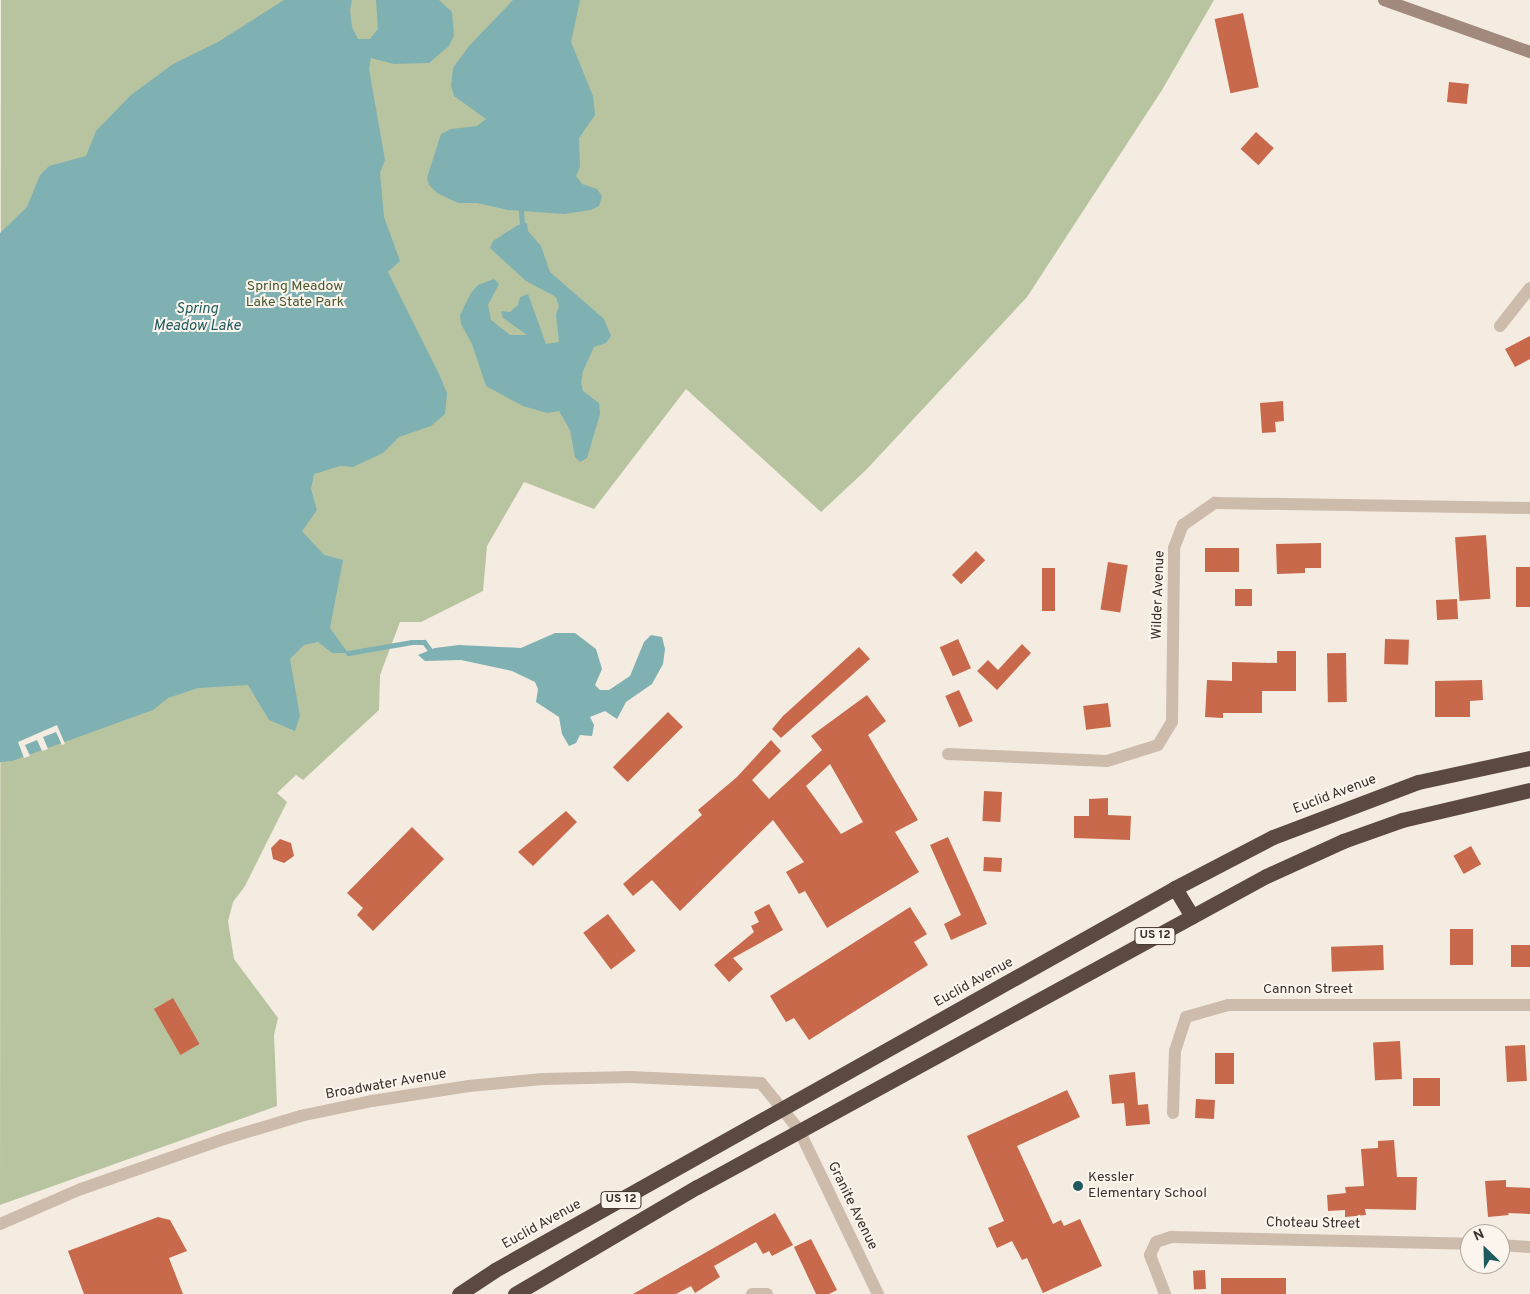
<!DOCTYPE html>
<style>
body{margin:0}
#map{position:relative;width:1530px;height:1294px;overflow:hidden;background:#f4ebe1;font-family:Overpass,sans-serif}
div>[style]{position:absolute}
.green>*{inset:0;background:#b8c4a0}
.water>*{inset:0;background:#7fb0b2}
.pier>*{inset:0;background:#f4ebe1}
.stream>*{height:5px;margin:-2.5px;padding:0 2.5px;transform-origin:2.5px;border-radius:2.5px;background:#7fb0b2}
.building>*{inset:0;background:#c8694b;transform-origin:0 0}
.street>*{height:12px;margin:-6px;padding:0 6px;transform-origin:6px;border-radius:6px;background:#cdbbac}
.secondary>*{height:12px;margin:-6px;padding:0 6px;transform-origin:6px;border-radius:6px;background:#a18a7d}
.highway>*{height:15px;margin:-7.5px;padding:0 7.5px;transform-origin:7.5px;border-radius:7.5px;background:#5c4a42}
.dots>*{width:14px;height:14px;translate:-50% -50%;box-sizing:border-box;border:2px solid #fbf5ee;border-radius:50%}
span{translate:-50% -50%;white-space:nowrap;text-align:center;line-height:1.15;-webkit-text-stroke:4px #fbf5ee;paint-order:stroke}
.shield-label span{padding:1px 4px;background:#fbf5ee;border:1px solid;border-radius:4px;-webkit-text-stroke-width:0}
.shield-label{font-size:12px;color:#3b302b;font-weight:700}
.park-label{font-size:14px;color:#4a5a2e}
.street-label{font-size:14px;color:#3b302b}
.poi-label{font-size:14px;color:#3b302b}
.left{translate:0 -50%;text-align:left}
.water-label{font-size:15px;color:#1f5a5e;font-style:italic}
.north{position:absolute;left:1460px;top:1224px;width:50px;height:50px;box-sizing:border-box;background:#fbf5ee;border:1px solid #aea6a0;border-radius:50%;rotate:336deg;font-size:14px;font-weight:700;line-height:20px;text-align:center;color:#3b302b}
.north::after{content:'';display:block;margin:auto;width:18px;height:22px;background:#1f5a5e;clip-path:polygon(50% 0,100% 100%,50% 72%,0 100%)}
</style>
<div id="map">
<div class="green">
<i style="clip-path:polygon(1px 0,1214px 0,1162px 90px,1027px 297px,866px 470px,821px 512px,686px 389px,594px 509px,524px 482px,487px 546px,483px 591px,421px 622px,400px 622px,380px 675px,379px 710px,303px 780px,296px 775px,277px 793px,287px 802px,245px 886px,233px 902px,228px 921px,234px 959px,278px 1018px,274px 1035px,277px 1106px,0 1205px)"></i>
</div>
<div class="water">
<i style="clip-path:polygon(284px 0,352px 0,350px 10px,352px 27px,358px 39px,370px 39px,378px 29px,376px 0,439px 0,452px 12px,454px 35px,449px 46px,429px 63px,394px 64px,371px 58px,369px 69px,385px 160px,380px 173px,384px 217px,400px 261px,388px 272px,439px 374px,447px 393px,445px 414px,431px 426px,399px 437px,383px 453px,353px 467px,340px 466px,314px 474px,311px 489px,317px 510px,302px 531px,324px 555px,343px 560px,330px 628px,348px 653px,332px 653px,318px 642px,304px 645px,290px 659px,300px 716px,295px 731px,269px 720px,248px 685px,198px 688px,168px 698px,153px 710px,12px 761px,0 762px,0 233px,27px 207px,40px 175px,49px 166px,86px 156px,96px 131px,131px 95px,173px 64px,218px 42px)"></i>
<i style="clip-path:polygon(513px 0,580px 0,571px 42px,593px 96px,595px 115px,579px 138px,580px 167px,576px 176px,582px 184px,597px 189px,602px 196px,599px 206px,591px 210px,564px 214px,508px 210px,477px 203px,458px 203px,437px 193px,429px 185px,427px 178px,441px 134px,451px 129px,477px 126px,486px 119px,454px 96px,451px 86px,453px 68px,469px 46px)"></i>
<i style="clip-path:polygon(527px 223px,528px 231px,541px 246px,550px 272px,604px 319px,611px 336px,606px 343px,594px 347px,583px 371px,581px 382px,583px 391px,599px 403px,600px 414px,587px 458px,580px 462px,575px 457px,570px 430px,559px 411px,547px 413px,523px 406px,486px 386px,472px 344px,461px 324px,460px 315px,471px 293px,478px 285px,494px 279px,499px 284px,488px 305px,491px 320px,510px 335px,527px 335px,503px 318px,501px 311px,510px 312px,518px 305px,520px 297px,528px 294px,546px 344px,559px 342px,556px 315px,559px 306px,556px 297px,526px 281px,490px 248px,493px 241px,518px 225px)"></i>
<i style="clip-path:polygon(555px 633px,575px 633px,596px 649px,602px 669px,595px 685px,600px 690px,609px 690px,630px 676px,644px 642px,651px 635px,662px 637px,665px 649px,663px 664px,652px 684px,626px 702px,617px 719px,605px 711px,590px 717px,594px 725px,592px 736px,580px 735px,576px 743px,569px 746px,562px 734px,559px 717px,536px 702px,538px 689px,535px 682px,512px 671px,461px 660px,425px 661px,418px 655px,435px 648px,459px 645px,521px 648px)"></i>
</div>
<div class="pier">
<i style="clip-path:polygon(57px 725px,65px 744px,62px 745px,56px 732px,43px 737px,48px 749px,42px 751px,37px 740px,25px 745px,30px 756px,24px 758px,18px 742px)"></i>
</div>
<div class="stream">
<i style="left:521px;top:211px;width:13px;rotate:86deg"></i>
<i style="left:348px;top:653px;width:65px;rotate:-9.8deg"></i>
<i style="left:412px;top:642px;width:12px"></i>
<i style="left:424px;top:642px;width:10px;rotate:53deg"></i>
</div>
<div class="building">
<i style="left:1243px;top:13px;width:76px;height:29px;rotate:78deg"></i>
<i style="left:1449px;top:82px;width:20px;height:20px;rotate:6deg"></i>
<i style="left:1256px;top:132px;width:24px;height:23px;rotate:42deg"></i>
<i style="clip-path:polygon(1530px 336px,1530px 359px,1515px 367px,1505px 349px)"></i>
<i style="clip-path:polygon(1283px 401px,1284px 421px,1275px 422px,1276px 432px,1262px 433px,1260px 403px)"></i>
<i style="left:1486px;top:535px;width:64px;height:31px;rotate:86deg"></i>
<i style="clip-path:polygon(1321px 543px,1321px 568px,1305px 568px,1305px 573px,1277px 574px,1276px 544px)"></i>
<i style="left:1205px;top:548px;width:34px;height:24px"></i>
<i style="left:976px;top:551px;width:13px;height:34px;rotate:45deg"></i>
<i style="left:1108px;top:562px;width:20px;height:48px;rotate:9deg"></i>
<i style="left:1530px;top:567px;width:40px;height:14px;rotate:90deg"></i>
<i style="left:1042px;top:568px;width:13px;height:43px"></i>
<i style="left:1235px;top:589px;width:17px;height:17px"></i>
<i style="left:1457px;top:599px;width:20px;height:21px;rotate:87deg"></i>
<i style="left:958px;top:639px;width:32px;height:20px;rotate:66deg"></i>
<i style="left:1385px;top:639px;width:24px;height:25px;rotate:2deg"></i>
<i style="clip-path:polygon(1022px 644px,1031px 653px,997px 690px,977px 671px,988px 660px,998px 670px)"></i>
<i style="clip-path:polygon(859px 647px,870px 659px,781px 738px,772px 729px,783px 716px)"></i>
<i style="clip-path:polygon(1277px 651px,1296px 651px,1296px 691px,1262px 691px,1262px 713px,1223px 713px,1223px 718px,1205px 717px,1207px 680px,1232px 681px,1232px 662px,1277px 663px)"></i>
<i style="left:1346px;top:653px;width:49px;height:19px;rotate:89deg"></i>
<i style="clip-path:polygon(1482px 680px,1483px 700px,1470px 701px,1470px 717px,1435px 717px,1435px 681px)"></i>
<i style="left:959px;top:690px;width:34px;height:15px;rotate:66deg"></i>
<i style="clip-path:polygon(evenodd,867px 695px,886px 721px,868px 735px,918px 820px,895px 832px,919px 872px,827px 928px,805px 891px,799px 894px,786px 872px,804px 862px,773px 820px,680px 911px,652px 880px,633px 896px,623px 884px,702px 815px,698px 810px,737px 777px,771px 740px,781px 751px,752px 780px,769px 799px,822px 750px,811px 736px,867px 695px,830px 764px,863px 822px,841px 834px,806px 786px,830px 764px)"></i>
<i style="left:1108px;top:703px;width:24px;height:25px;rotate:83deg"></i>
<i style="left:668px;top:712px;width:21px;height:78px;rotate:45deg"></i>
<i style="left:984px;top:791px;width:18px;height:30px;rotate:3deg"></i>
<i style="clip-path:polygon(1108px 798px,1108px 815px,1131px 816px,1130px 840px,1074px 838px,1074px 816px,1089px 816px,1089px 799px)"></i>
<i style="clip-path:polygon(566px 811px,577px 822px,533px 866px,518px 852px)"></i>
<i style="clip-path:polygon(412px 827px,444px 859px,373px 931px,357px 915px,363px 908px,347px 893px)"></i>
<i style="clip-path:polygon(948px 837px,987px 924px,951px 940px,944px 924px,961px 915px,930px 845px)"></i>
<i style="clip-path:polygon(280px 839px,291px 843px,294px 856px,284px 863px,273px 859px,271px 848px)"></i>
<i style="left:1471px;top:846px;width:21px;height:20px;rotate:61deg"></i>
<i style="left:984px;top:857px;width:18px;height:14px;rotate:3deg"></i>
<i style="clip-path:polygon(769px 904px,783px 930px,733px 958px,743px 969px,729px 982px,714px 965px,754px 932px,751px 926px,759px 922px,754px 912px)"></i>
<i style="clip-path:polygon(910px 907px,927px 934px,914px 942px,928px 965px,809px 1040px,794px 1018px,786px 1022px,770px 996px)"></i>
<i style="left:608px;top:914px;width:46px;height:31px;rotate:53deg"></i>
<i style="left:1450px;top:929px;width:23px;height:36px"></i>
<i style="left:1383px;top:945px;width:25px;height:52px;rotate:88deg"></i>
<i style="left:1530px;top:945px;width:22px;height:19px;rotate:90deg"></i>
<i style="left:173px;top:998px;width:53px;height:22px;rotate:60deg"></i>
<i style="left:1400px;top:1041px;width:38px;height:27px;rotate:87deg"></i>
<i style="left:1525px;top:1045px;width:36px;height:20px;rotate:87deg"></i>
<i style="left:1215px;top:1053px;width:19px;height:31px"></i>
<i style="clip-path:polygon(1135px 1072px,1138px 1105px,1148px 1104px,1150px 1124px,1126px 1126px,1124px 1103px,1112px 1104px,1109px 1075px)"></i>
<i style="left:1440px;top:1078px;width:28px;height:27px;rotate:90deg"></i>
<i style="clip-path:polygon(1067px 1090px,1080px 1117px,1017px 1146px,1053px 1224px,1061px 1220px,1064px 1226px,1080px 1219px,1102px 1266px,1043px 1293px,1027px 1258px,1022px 1260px,1012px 1241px,997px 1248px,988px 1228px,1004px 1221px,967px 1136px)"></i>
<i style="left:1196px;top:1099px;width:19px;height:19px;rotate:3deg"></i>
<i style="clip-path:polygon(1394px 1140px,1397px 1177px,1417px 1177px,1416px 1210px,1365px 1209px,1366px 1215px,1345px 1217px,1345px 1210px,1328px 1211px,1327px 1195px,1346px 1193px,1345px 1187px,1364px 1186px,1361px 1149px,1378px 1148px,1378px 1141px)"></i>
<i style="clip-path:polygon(1506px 1180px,1506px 1187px,1530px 1188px,1530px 1214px,1508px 1213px,1509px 1215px,1488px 1217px,1485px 1181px)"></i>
<i style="clip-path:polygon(775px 1213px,793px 1245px,772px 1256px,769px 1251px,763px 1254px,756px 1242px,714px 1266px,720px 1277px,695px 1293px,691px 1286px,676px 1294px,633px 1294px)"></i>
<i style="clip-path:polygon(158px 1217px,170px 1220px,187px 1251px,169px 1258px,183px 1294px,84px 1294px,68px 1251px)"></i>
<i style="clip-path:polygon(811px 1239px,837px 1290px,829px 1294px,816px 1294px,794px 1247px)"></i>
<i style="left:1205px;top:1270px;width:19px;height:12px;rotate:87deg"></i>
<i style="left:1221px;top:1278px;width:65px;height:16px"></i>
</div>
<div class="street">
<i style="left:1500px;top:326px;width:48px;rotate:-51.7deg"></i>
<i style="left:948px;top:754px;width:159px;rotate:2.5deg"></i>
<i style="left:1107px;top:761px;width:53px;rotate:-17.4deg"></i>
<i style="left:1158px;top:745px;width:27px;rotate:-59deg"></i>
<i style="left:1172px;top:722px;width:174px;rotate:-89.3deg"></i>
<i style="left:1174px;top:548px;width:25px;rotate:-69deg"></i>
<i style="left:1183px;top:525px;width:39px;rotate:-35deg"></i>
<i style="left:1215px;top:503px;width:315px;rotate:0.9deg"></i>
<i style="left:1173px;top:1113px;width:62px;rotate:-88.2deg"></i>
<i style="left:1175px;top:1051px;width:36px;rotate:-72deg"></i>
<i style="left:1186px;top:1017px;width:44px;rotate:-15.9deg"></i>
<i style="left:1228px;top:1005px;width:302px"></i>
<i style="left:0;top:1224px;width:88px;rotate:-23.4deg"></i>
<i style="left:81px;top:1189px;width:151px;rotate:-19.3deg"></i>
<i style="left:224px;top:1139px;width:79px;rotate:-16.8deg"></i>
<i style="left:300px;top:1116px;width:74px;rotate:-11.8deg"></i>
<i style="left:372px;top:1101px;width:98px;rotate:-8.8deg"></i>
<i style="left:469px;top:1086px;width:74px;rotate:-5.4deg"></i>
<i style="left:543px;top:1079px;width:87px;rotate:-1.3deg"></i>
<i style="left:630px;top:1077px;width:131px;rotate:2.6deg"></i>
<i style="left:761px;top:1083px;width:60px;rotate:51deg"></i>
<i style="left:799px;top:1130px;width:182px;rotate:64.3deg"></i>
<i style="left:1500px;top:1245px;width:30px;rotate:4deg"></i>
<i style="left:752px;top:1294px;width:15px"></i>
<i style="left:1165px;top:1294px;width:42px;rotate:-111deg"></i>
<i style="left:1150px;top:1255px;width:14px;rotate:-65deg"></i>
<i style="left:1156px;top:1242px;width:16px;rotate:-18deg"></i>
<i style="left:1171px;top:1237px;width:299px;rotate:1.3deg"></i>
</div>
<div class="secondary">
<i style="left:1384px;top:0;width:155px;rotate:19.6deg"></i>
</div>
<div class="highway">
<i style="left:1175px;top:888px;width:33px;rotate:59deg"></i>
<i style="left:459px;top:1294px;width:43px;rotate:-33.7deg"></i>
<i style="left:495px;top:1270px;width:780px;rotate:-29.33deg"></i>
<i style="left:1175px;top:888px;width:110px;rotate:-27.5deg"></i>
<i style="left:1273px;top:837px;width:155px;rotate:-20.8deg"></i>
<i style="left:1418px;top:782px;width:115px;rotate:-12.1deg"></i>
<i style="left:515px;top:1294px;width:211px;rotate:-30.5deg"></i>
<i style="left:697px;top:1187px;width:648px;rotate:-28.66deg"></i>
<i style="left:1266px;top:876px;width:85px;rotate:-24.4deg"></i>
<i style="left:1343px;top:841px;width:63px;rotate:-19.6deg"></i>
<i style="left:1402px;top:820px;width:131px;rotate:-13.2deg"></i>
</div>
<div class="dots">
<i style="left:1078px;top:1186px;background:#1f5a5e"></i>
</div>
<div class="shield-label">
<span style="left:1155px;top:936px">US 12</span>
<span style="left:621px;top:1200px">US 12</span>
</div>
<div class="park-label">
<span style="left:295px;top:295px">Spring Meadow<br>Lake State Park</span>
</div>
<div class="street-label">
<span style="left:1159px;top:595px;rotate:-88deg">Wilder Avenue</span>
<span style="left:1335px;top:795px;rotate:-21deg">Euclid Avenue</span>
<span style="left:974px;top:983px;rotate:-29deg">Euclid Avenue</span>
<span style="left:1308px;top:990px">Cannon Street</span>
<span style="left:386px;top:1085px;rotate:-10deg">Broadwater Avenue</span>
<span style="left:852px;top:1206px;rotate:64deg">Granite Avenue</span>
<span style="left:1313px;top:1224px;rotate:1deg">Choteau Street</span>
<span style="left:542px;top:1225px;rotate:-29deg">Euclid Avenue</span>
</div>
<div class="poi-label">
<span class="left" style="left:1088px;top:1186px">Kessler<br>Elementary School</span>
</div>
<div class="water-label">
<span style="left:197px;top:318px">Spring<br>Meadow Lake</span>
</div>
<div class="north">N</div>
</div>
